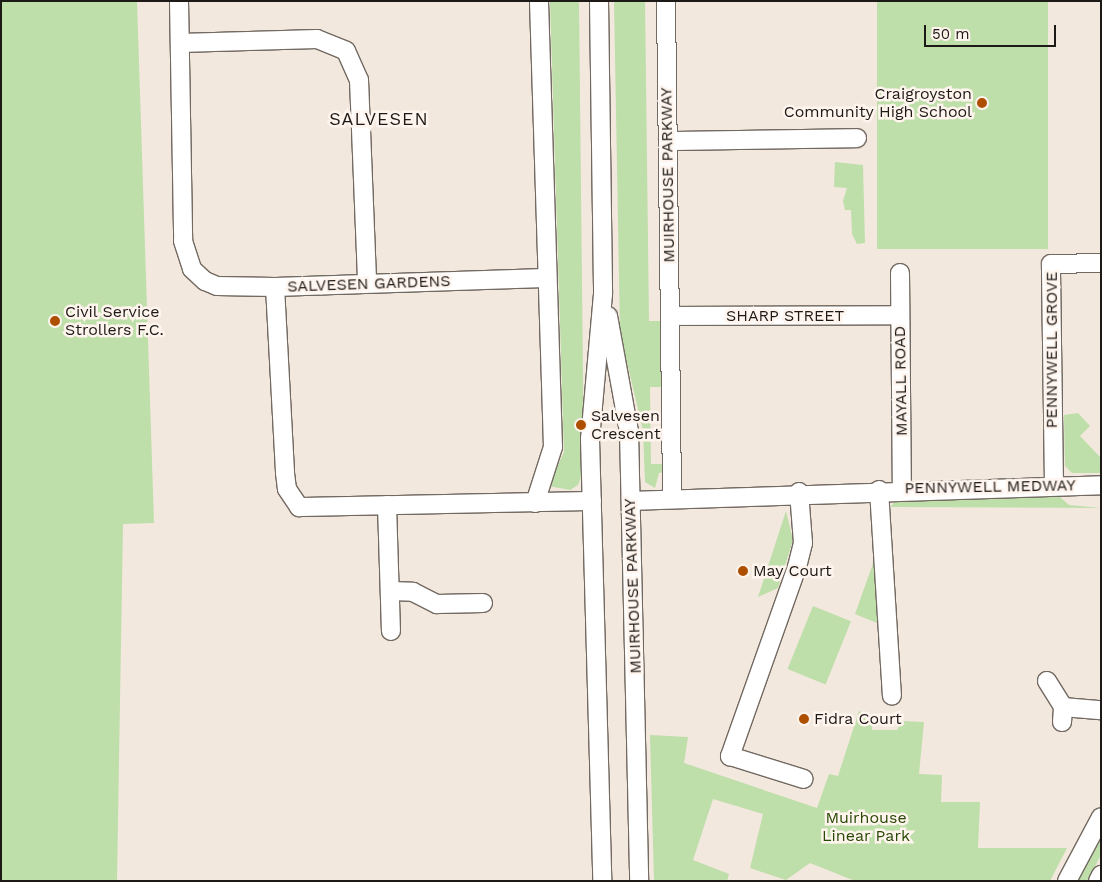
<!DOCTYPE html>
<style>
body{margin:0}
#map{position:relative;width:1102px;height:882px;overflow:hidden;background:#f3e8de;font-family:"Work Sans",sans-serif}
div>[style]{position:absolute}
.green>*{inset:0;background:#bedeaa;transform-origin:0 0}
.roads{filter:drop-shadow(1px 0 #726961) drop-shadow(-1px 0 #726961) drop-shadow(0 1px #726961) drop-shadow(0 -1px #726961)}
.minor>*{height:18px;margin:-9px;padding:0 9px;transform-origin:9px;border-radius:9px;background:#fff}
.dots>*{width:14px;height:14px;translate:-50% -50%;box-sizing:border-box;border:2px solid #fff5ee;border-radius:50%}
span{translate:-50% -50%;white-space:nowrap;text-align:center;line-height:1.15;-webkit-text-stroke:5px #fff5ee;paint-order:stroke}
.poi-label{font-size:16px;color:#1d1916}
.right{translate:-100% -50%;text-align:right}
.left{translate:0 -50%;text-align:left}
.street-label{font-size:16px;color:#1d1916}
.park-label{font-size:16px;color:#274904}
.neighbourhood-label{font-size:18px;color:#1d1916;letter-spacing:1px}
.frame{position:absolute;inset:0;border:2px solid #1d1916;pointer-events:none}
.scale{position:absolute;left:924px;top:25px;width:132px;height:22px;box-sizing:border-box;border:2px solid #1d1916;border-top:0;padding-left:6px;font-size:15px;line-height:18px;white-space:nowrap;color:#1d1916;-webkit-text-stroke:4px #fff5ee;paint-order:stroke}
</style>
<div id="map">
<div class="green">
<i style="clip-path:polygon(1px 1px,137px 1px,154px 523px,123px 524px,117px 881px,1px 881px)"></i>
<i style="clip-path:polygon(550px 1px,579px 1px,584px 469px,578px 485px,570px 490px,548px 486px,564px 452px)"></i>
<i style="clip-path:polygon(614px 1px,645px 1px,649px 321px,663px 321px,663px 387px,650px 387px,651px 464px,663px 464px,664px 472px,659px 473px,655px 488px,645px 482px,643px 430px,620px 333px)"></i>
<i style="left:877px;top:1px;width:171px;height:248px"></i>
<i style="clip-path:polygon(835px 162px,863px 165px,865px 243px,857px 244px,852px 234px,851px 210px,845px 210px,843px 201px,847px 188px,834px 187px)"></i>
<i style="clip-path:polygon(1078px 413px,1090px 426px,1080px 436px,1101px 458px,1101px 473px,1072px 473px,1065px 466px,1064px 415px)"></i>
<i style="clip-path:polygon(901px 495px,1060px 497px,1069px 505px,1101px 508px,890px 507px)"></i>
<i style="clip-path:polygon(786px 511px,793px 540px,778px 588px,758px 597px)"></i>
<i style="clip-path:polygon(875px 558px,879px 618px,877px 623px,855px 614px)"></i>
<i style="left:813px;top:606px;width:41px;height:68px;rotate:22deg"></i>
<i style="clip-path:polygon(859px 711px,871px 716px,872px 730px,897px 730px,901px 721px,924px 722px,919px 774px,942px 775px,941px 802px,980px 802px,978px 848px,1067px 848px,1050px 881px,855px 881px,810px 863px,786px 880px,750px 868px,763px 814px,713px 799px,693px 860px,729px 874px,727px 881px,654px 881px,650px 735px,688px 737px,684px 763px,817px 808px,829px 774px,838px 776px)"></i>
<i style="clip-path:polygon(1101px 833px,1101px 855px,1092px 872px,1087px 881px,1075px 881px)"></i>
</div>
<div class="roads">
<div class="minor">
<i style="left:179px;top:1px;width:240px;rotate:89deg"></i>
<i style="left:183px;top:241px;width:29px;rotate:72deg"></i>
<i style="left:192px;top:269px;width:18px;rotate:43deg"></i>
<i style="left:205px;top:281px;width:13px;rotate:23deg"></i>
<i style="left:217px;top:286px;width:58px;rotate:1deg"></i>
<i style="left:275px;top:287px;width:270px;rotate:-1.9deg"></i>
<i style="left:599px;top:1px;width:293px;rotate:89.2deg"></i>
<i style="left:603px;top:294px;width:146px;rotate:95.1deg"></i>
<i style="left:590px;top:439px;width:442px;rotate:88.4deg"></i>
<i style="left:666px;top:1px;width:497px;rotate:89.3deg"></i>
<i style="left:180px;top:43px;width:137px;rotate:-1.7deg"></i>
<i style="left:317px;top:39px;width:31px;rotate:22deg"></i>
<i style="left:346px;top:51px;width:32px;rotate:66deg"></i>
<i style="left:359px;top:80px;width:203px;rotate:87.7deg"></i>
<i style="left:668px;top:141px;width:189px;rotate:-0.9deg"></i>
<i style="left:900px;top:273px;width:216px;rotate:89.5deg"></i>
<i style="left:275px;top:287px;width:186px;rotate:86.9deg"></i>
<i style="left:285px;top:473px;width:16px;rotate:83deg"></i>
<i style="left:287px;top:489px;width:22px;rotate:56deg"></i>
<i style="left:299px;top:507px;width:293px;rotate:-1.2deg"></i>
<i style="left:608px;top:316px;width:117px;rotate:79.7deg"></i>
<i style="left:629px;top:431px;width:450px;rotate:88.7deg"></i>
<i style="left:670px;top:316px;width:230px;rotate:-0.2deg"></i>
<i style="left:1054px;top:486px;width:222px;rotate:-90.8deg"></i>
<i style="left:1051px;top:264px;width:50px;rotate:-1.1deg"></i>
<i style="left:879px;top:490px;width:206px;rotate:86.4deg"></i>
<i style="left:799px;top:492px;width:51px;rotate:85.5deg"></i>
<i style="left:803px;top:543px;width:25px;rotate:104deg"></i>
<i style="left:797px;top:567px;width:201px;rotate:109.5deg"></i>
<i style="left:730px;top:756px;width:77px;rotate:17.3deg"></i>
<i style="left:631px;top:501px;width:470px;rotate:-1.9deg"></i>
<i style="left:535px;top:503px;width:59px;rotate:-72.2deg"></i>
<i style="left:553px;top:447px;width:446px;rotate:-91.8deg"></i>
<i style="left:387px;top:505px;width:126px;rotate:88.2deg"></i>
<i style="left:390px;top:591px;width:23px;rotate:2deg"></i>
<i style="left:413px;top:592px;width:27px;rotate:27deg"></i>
<i style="left:437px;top:604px;width:46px;rotate:-1.2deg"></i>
<i style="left:1047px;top:681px;width:31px;rotate:58deg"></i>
<i style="left:1063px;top:707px;width:38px;rotate:5deg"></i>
<i style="left:1062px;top:722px;width:15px;rotate:-86deg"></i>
<i style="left:1067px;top:881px;width:72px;rotate:-62deg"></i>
<i style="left:1098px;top:881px;width:7px;rotate:-63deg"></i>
</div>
</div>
<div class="dots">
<i style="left:982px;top:103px;background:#ae4f00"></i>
<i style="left:55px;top:321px;background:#ae4f00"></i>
<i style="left:581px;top:425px;background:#ae4f00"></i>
<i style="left:743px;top:571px;background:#ae4f00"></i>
<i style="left:804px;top:719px;background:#ae4f00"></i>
</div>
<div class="poi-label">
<span class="right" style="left:972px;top:103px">Craigroyston<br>Community High School</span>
<span class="left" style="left:65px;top:321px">Civil Service<br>Strollers F.C.</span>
<span class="left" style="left:591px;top:425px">Salvesen<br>Crescent</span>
<span class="left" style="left:753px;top:571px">May Court</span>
<span class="left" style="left:814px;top:719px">Fidra Court</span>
</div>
<div class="street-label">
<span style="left:668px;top:175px;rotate:-91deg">MUIRHOUSE PARKWAY</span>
<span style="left:369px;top:284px;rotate:-2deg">SALVESEN GARDENS</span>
<span style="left:785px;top:316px">SHARP STREET</span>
<span style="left:1052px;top:350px;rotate:-90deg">PENNYWELL GROVE</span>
<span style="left:901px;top:381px;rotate:-91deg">MAYALL ROAD</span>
<span style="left:990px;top:487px;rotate:-1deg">PENNYWELL MEDWAY</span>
<span style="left:633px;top:586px;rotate:-92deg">MUIRHOUSE PARKWAY</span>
</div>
<div class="park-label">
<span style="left:866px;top:827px">Muirhouse<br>Linear Park</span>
</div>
<div class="neighbourhood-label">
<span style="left:379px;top:119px">SALVESEN</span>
</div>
<div class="frame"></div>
<div class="scale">50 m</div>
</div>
